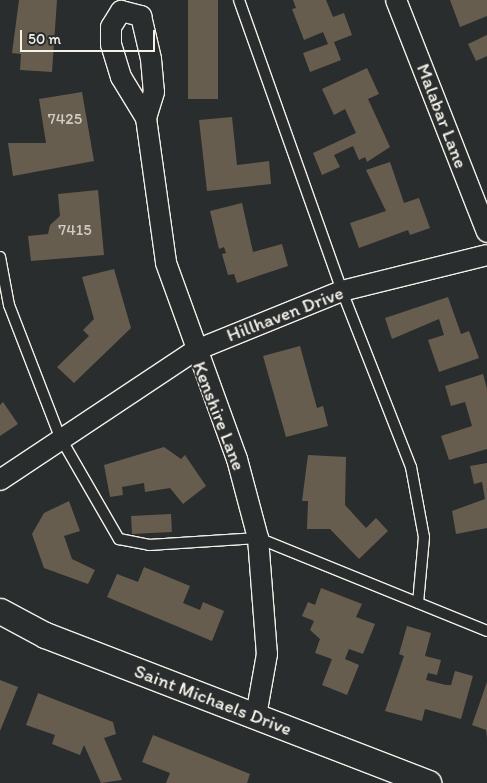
<!DOCTYPE html>
<style>
body{margin:0}
#map{position:relative;width:487px;height:783px;overflow:hidden;background:#2a2d2e;font-family:Itim,sans-serif}
div>[style]{position:absolute}
.building>*{inset:0;background:#675d4e;transform-origin:0 0}
.roads{filter:drop-shadow(1px 0 #f4f1e8) drop-shadow(-1px 0 #f4f1e8) drop-shadow(0 1px #f4f1e8) drop-shadow(0 -1px #f4f1e8)}
.service>*{height:10px;margin:-5px;padding:0 5px;transform-origin:5px;border-radius:5px;background:#2a2d2e}
.minor>*{height:20px;margin:-10px;padding:0 10px;transform-origin:10px;border-radius:10px;background:#2a2d2e}
.tertiary>*{height:25px;margin:-12.5px;padding:0 12.5px;transform-origin:12.5px;border-radius:12.5px;background:#2a2d2e}
span{translate:-50% -50%;white-space:nowrap;text-align:center;line-height:1.15;-webkit-text-stroke:4px #2a2d2e;paint-order:stroke}
.number-label{font-size:16px;color:#d1ccc2}
.number-label span{-webkit-text-stroke-width:0}
.street-label{font-size:19px;color:#f4f1e8}
.scale{position:absolute;left:20px;top:30px;width:135px;height:22px;box-sizing:border-box;border:2px solid #f4f1e8;border-top:0;padding-left:6px;font-size:15px;line-height:18px;white-space:nowrap;color:#f4f1e8;-webkit-text-stroke:4px #2a2d2e;paint-order:stroke}
</style>
<div id="map">
<div class="building">
<i style="clip-path:polygon(19px 0,57px 0,52px 72px,20px 70px,21px 54px,12px 53px)"></i>
<i style="left:188px;top:0;width:30px;height:99px"></i>
<i style="clip-path:polygon(293px 0,326px 0,333px 17px,344px 13px,352px 35px,334px 42px,341px 60px,310px 72px,303px 53px,328px 44px,323px 32px,304px 40px,292px 9px,296px 8px)"></i>
<i style="clip-path:polygon(450px 0,487px 0,487px 16px,460px 27px)"></i>
<i style="clip-path:polygon(487px 35px,487px 56px,476px 61px,468px 44px)"></i>
<i style="clip-path:polygon(367px 68px,379px 94px,368px 99px,390px 147px,367px 162px,365px 157px,359px 160px,353px 146px,334px 155px,340px 167px,322px 175px,313px 153px,356px 133px,345px 109px,334px 115px,322px 89px)"></i>
<i style="clip-path:polygon(82px 92px,94px 161px,13px 176px,8px 143px,46px 143px,39px 99px)"></i>
<i style="clip-path:polygon(232px 117px,237px 165px,269px 161px,271px 184px,207px 191px,199px 120px)"></i>
<i style="clip-path:polygon(390px 162px,404px 203px,419px 198px,430px 228px,410px 235px,408px 230px,359px 248px,350px 223px,386px 211px,366px 170px)"></i>
<i style="clip-path:polygon(98px 190px,104px 255px,31px 261px,28px 236px,48px 234px,50px 225px,60px 216px,58px 194px)"></i>
<i style="clip-path:polygon(242px 203px,253px 252px,282px 244px,288px 266px,237px 283px,234px 274px,228px 275px,222px 254px,226px 253px,224px 247px,219px 249px,210px 211px)"></i>
<i style="clip-path:polygon(114px 269px,131px 328px,74px 383px,57px 367px,89px 336px,83px 330px,94px 319px,82px 277px)"></i>
<i style="clip-path:polygon(448px 297px,461px 334px,469px 331px,479px 358px,439px 372px,428px 340px,444px 335px,439px 319px,392px 339px,385px 318px)"></i>
<i style="clip-path:polygon(300px 346px,317px 408px,323px 406px,328px 426px,286px 437px,263px 356px)"></i>
<i style="clip-path:polygon(483px 374px,487px 389px,487px 449px,449px 460px,441px 436px,472px 426px,465px 402px,451px 406px,445px 386px)"></i>
<i style="clip-path:polygon(3px 402px,18px 424px,0 436px,0 405px)"></i>
<i style="clip-path:polygon(164px 447px,181px 459px,185px 455px,206px 486px,183px 504px,170px 488px,145px 492px,144px 483px,122px 487px,123px 495px,110px 497px,104px 465px)"></i>
<i style="clip-path:polygon(308px 455px,346px 457px,345px 505px,366px 528px,376px 518px,388px 531px,359px 559px,330px 529px,307px 529px,308px 501px,302px 501px)"></i>
<i style="clip-path:polygon(487px 463px,487px 528px,456px 534px,452px 511px,485px 499px,482px 482px,474px 484px,470px 466px)"></i>
<i style="clip-path:polygon(69px 501px,80px 531px,64px 536px,72px 559px,95px 570px,88px 584px,44px 568px,32px 534px,44px 513px)"></i>
<i style="left:171px;top:514px;width:18px;height:40px;rotate:87deg"></i>
<i style="clip-path:polygon(144px 567px,190px 586px,183px 603px,200px 610px,203px 602px,224px 611px,212px 641px,107px 597px,117px 574px,138px 582px)"></i>
<i style="clip-path:polygon(321px 588px,362px 604px,356px 617px,375px 624px,363px 654px,349px 649px,345px 659px,359px 665px,347px 695px,322px 685px,332px 659px,315px 653px,320px 639px,310px 630px,314px 621px,302px 616px,308px 602px,315px 605px)"></i>
<i style="clip-path:polygon(407px 626px,431px 633px,425px 656px,441px 660px,437px 675px,428px 673px,426px 680px,446px 685px,451px 685px,455px 671px,473px 676px,461px 719px,425px 709px,422px 721px,385px 711px,404px 656px,399px 654px)"></i>
<i style="clip-path:polygon(0 680px,18px 687px,0 731px)"></i>
<i style="clip-path:polygon(487px 682px,487px 738px,486px 730px,472px 725px)"></i>
<i style="clip-path:polygon(38px 693px,113px 722px,116px 734px,104px 738px,122px 780px,101px 783px,84px 745px,80px 755px,52px 744px,55px 735px,26px 725px)"></i>
<i style="clip-path:polygon(153px 735px,250px 774px,247px 783px,166px 783px,170px 773px,142px 762px)"></i>
</div>
<div class="roads">
<div class="service">
<i style="left:239px;top:0;width:309px;rotate:70.5deg"></i>
<i style="left:342px;top:291px;width:189px;rotate:68.6deg"></i>
<i style="left:411px;top:467px;width:71px;rotate:79.5deg"></i>
<i style="left:424px;top:537px;width:66px;rotate:95.2deg"></i>
<i style="left:0;top:257px;width:49px;rotate:79.4deg"></i>
<i style="left:9px;top:305px;width:142px;rotate:68.9deg"></i>
<i style="left:60px;top:437px;width:118px;rotate:60deg"></i>
<i style="left:119px;top:539px;width:31px;rotate:11deg"></i>
<i style="left:149px;top:545px;width:109px;rotate:-3.7deg"></i>
<i style="left:258px;top:538px;width:247px;rotate:22.1deg"></i>
</div>
<div class="minor">
<i style="left:396px;top:0;width:249px;rotate:68.6deg"></i>
<i style="left:146px;top:118px;width:48px;rotate:-121.4deg"></i>
<i style="left:121px;top:77px;width:34px;rotate:-107deg"></i>
<i style="left:111px;top:44px;width:17px;rotate:-90deg"></i>
<i style="left:111px;top:27px;width:19px;rotate:-58deg"></i>
<i style="left:121px;top:11px;width:21px;rotate:14deg"></i>
<i style="left:141px;top:16px;width:44px;rotate:76.9deg"></i>
<i style="left:151px;top:59px;width:33px;rotate:85deg"></i>
<i style="left:154px;top:92px;width:27px;rotate:107deg"></i>
<i style="left:146px;top:118px;width:146px;rotate:82.1deg"></i>
<i style="left:166px;top:263px;width:208px;rotate:70.1deg"></i>
<i style="left:237px;top:459px;width:82px;rotate:75.1deg"></i>
<i style="left:258px;top:538px;width:116px;rotate:85.6deg"></i>
<i style="left:267px;top:654px;width:63px;rotate:100.1deg"></i>
<i style="left:0;top:480px;width:233px;rotate:-33.6deg"></i>
<i style="left:194px;top:351px;width:160px;rotate:-22.1deg"></i>
<i style="left:342px;top:291px;width:149px;rotate:-13.9deg"></i>
</div>
<div class="tertiary">
<i style="left:0;top:611px;width:51px;rotate:28.1deg"></i>
<i style="left:45px;top:635px;width:411px;rotate:21.1deg"></i>
</div>
</div>
<div class="number-label">
<span style="left:65px;top:119px">7425</span>
<span style="left:75px;top:230px">7415</span>
</div>
<div class="street-label">
<span style="left:442px;top:116px;rotate:69deg">Malabar Lane</span>
<span style="left:285px;top:314px;rotate:-21deg">Hillhaven Drive</span>
<span style="left:219px;top:416px;rotate:69deg">Kenshire Lane</span>
<span style="left:213px;top:700px;rotate:21deg">Saint Michaels Drive</span>
</div>
<div class="scale">50 m</div>
</div>
